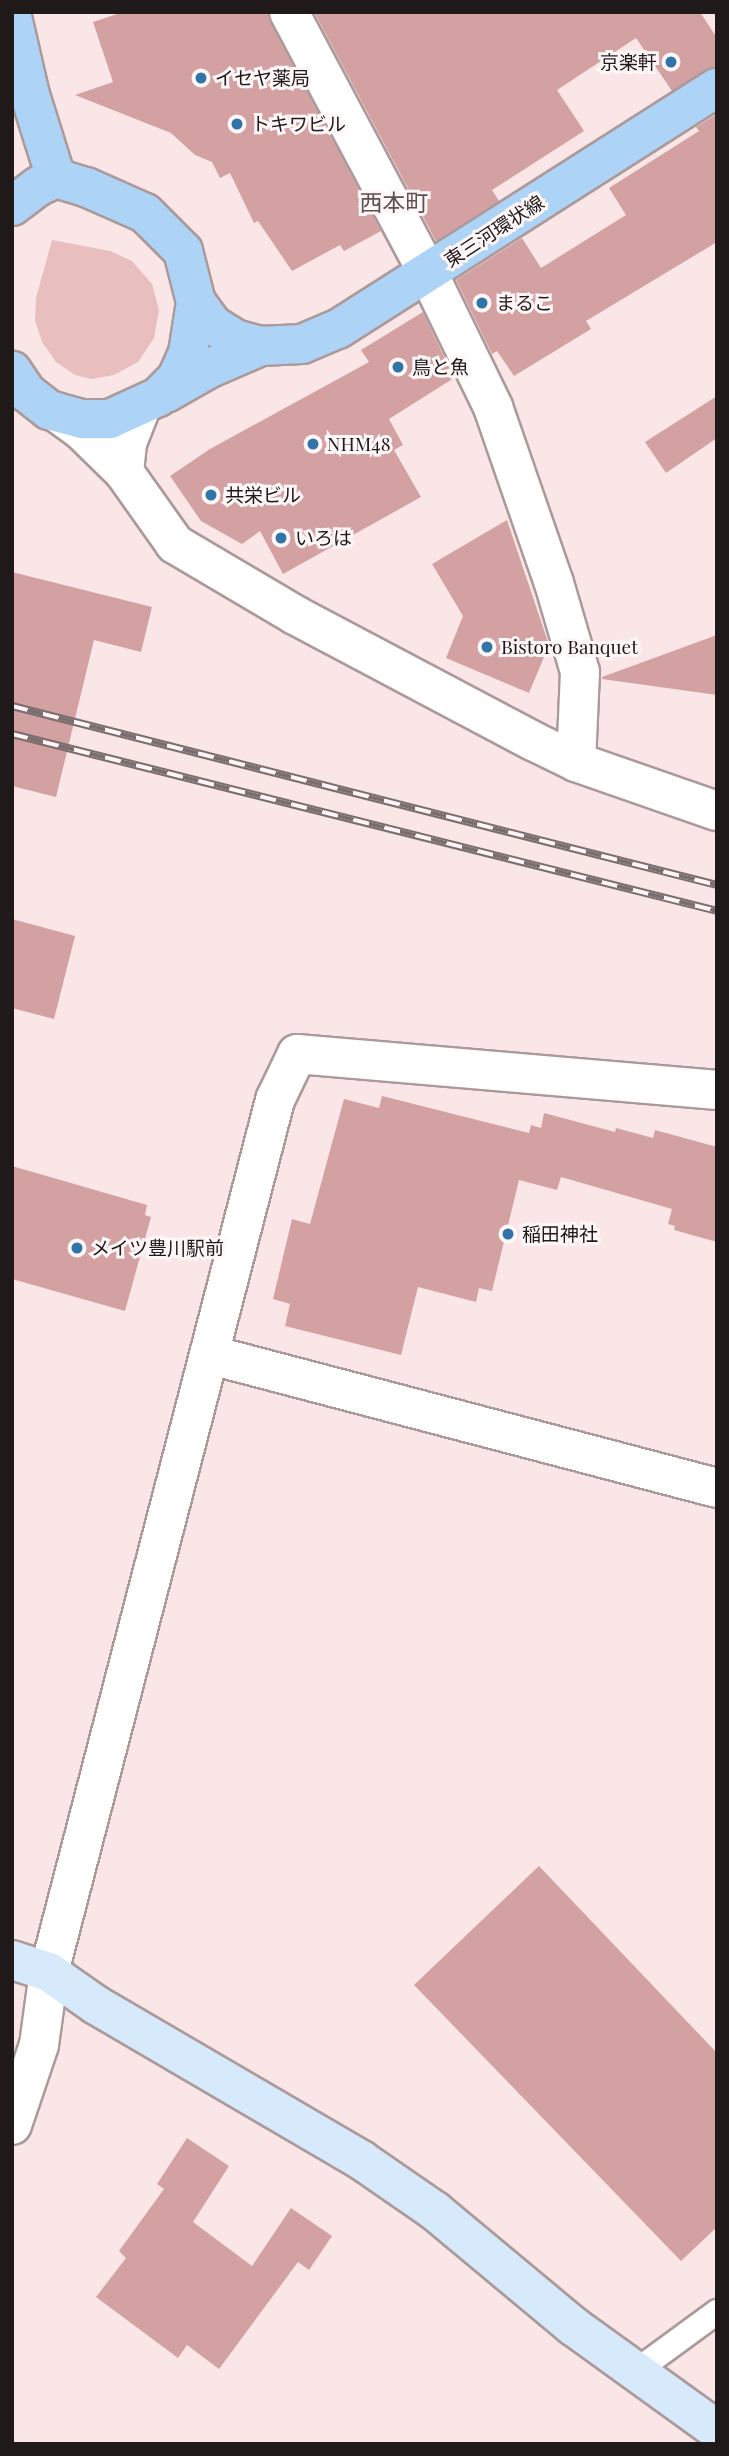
<!DOCTYPE html>
<meta charset="utf-8">
<style>
body{margin:0}
#map{position:relative;width:729px;height:2456px;overflow:hidden;background:#fae6e7;font-family:"Playfair Display","Noto Sans JP",serif}
div>[style]{position:absolute}
.green>*{inset:0;background:#e8bebf}
.building>*{inset:0;background:#d4a1a3}
.roads{filter:drop-shadow(2px 0 #ac9a9b) drop-shadow(-2px 0 #ac9a9b) drop-shadow(0 2px #ac9a9b) drop-shadow(0 -2px #ac9a9b)}
.lane>*{height:24px;margin:-12px;padding:0 12px;transform-origin:12px;border-radius:12px;background:#fff}
.street>*{height:38px;margin:-19px;padding:0 19px;transform-origin:19px;border-radius:19px;background:#fff}
.secondary>*{height:38px;margin:-19px;padding:0 19px;transform-origin:19px;border-radius:19px;background:#d6eafb}
.primary>*{height:38px;margin:-19px;padding:0 19px;transform-origin:19px;border-radius:19px;background:#add4f7}
.rail>*{height:8px;margin-top:-4px;transform-origin:0;background:repeating-linear-gradient(90deg,#fff7f7 0 16px,#7a6e6f 0 32px);box-sizing:border-box;border-block:2px solid #7a6e6f}
.dots>*{width:19px;height:19px;translate:-50% -50%;box-sizing:border-box;border:4px solid #fff7f7;border-radius:50%}
span{translate:-50% -50%;white-space:nowrap;text-align:center;line-height:1.15;-webkit-text-stroke:6px #fff7f7;paint-order:stroke}
.poi-label{font-size:19px;color:#1f1919}
.right{translate:-100% -50%;text-align:right}
.left{translate:0 -50%;text-align:left}
.street-label{font-size:19px;color:#1f1919}
.quarter-label{font-size:23px;color:#615051}
.frame{position:absolute;inset:0;border:14px solid #1f1919;pointer-events:none}
</style>
<div id="map">
<div class="green">
<i style="clip-path:polygon(52px 240px,110px 251px,132px 261px,152px 284px,159px 310px,154px 338px,138px 362px,114px 375px,92px 379px,75px 375px,56px 362px,42px 342px,35px 320px,36px 298px)"></i>
</div>
<div class="building">
<i style="clip-path:polygon(123px 12px,267px 12px,270px 22px,381px 231px,344px 251px,340px 245px,292px 271px,258px 221px,254px 223px,230px 173px,220px 178px,212px 162px,195px 155px,171px 133px,75px 95px,113px 82px,93px 22px)"></i>
<i style="clip-path:polygon(314px 12px,700px 12px,717px 38px,717px 66px,705px 70px,672px 91px,636px 38px,557px 90px,584px 131px,492px 190px,499px 201px,436px 241px)"></i>
<i style="clip-path:polygon(717px 114px,717px 242px,586px 321px,591px 329px,514px 376px,497px 351px,492px 354px,456px 280px,522px 238px,541px 268px,626px 215px,609px 188px,699px 131px,696px 127px)"></i>
<i style="clip-path:polygon(423px 312px,454px 378px,389px 419px,403px 445px,394px 450px,421px 497px,283px 574px,260px 531px,242px 544px,201px 521px,170px 476px,210px 449px,369px 362px,361px 350px)"></i>
<i style="clip-path:polygon(717px 396px,717px 438px,666px 473px,645px 442px)"></i>
<i style="clip-path:polygon(507px 520px,549px 645px,529px 693px,446px 658px,463px 616px,432px 564px)"></i>
<i style="clip-path:polygon(12px 572px,152px 607px,141px 652px,94px 640px,56px 797px,12px 786px)"></i>
<i style="clip-path:polygon(717px 635px,717px 695px,602px 679px,602px 677px)"></i>
<i style="clip-path:polygon(12px 919px,75px 936px,54px 1019px,12px 1008px)"></i>
<i style="clip-path:polygon(382px 1096px,529px 1133px,531px 1125px,541px 1128px,544px 1113px,615px 1132px,616px 1128px,653px 1138px,655px 1130px,717px 1147px,717px 1242px,674px 1230px,675px 1226px,668px 1224px,672px 1209px,561px 1177px,557px 1190px,519px 1180px,492px 1291px,479px 1288px,476px 1302px,418px 1287px,401px 1355px,285px 1326px,290px 1304px,273px 1299px,292px 1219px,310px 1224px,344px 1099px,379px 1108px)"></i>
<i style="clip-path:polygon(12px 1166px,147px 1205px,145px 1215px,151px 1217px,125px 1311px,12px 1279px)"></i>
<i style="clip-path:polygon(539px 1866px,717px 2053px,717px 2227px,681px 2261px,414px 1985px)"></i>
<i style="clip-path:polygon(187px 2138px,229px 2166px,193px 2222px,252px 2266px,291px 2208px,332px 2236px,309px 2270px,298px 2262px,219px 2369px,187px 2345px,178px 2358px,96px 2297px,126px 2258px,119px 2251px,164px 2189px,157px 2184px)"></i>
</div>
<div class="roads">
<div class="lane">
<i style="left:635px;top:2372px;width:102px;rotate:-36.2deg"></i>
</div>
<div class="street">
<i style="left:289px;top:12px;width:296px;rotate:62deg"></i>
<i style="left:428px;top:273px;width:149px;rotate:64.1deg"></i>
<i style="left:493px;top:407px;width:186px;rotate:70.9deg"></i>
<i style="left:554px;top:583px;width:93px;rotate:73.7deg"></i>
<i style="left:580px;top:672px;width:90px;rotate:92.5deg"></i>
<i style="left:56px;top:412px;width:31px;rotate:36deg"></i>
<i style="left:81px;top:430px;width:60px;rotate:44.3deg"></i>
<i style="left:124px;top:472px;width:88px;rotate:54.7deg"></i>
<i style="left:175px;top:544px;width:139px;rotate:30.6deg"></i>
<i style="left:295px;top:615px;width:269px;rotate:27.9deg"></i>
<i style="left:533px;top:741px;width:48px;rotate:26deg"></i>
<i style="left:576px;top:762px;width:149px;rotate:19.2deg"></i>
<i style="left:124px;top:472px;width:29px;rotate:-84deg"></i>
<i style="left:127px;top:443px;width:41px;rotate:-68.5deg"></i>
<i style="left:211px;top:1355px;width:523px;rotate:14.73deg"></i>
<i style="left:12px;top:2125px;width:84px;rotate:-71.4deg"></i>
<i style="left:39px;top:2045px;width:74px;rotate:-82.2deg"></i>
<i style="left:49px;top:1972px;width:901px;rotate:-75.47deg"></i>
<i style="left:275px;top:1100px;width:51px;rotate:-64.4deg"></i>
<i style="left:297px;top:1054px;width:422px;rotate:4.9deg"></i>
</div>
<div class="secondary">
<i style="left:12px;top:1960px;width:39px;rotate:18deg"></i>
<i style="left:49px;top:1972px;width:57px;rotate:35.1deg"></i>
<i style="left:96px;top:2005px;width:307px;rotate:30.3deg"></i>
<i style="left:361px;top:2160px;width:90px;rotate:34.6deg"></i>
<i style="left:435px;top:2211px;width:180px;rotate:39.8deg"></i>
<i style="left:573px;top:2326px;width:178px;rotate:35.8deg"></i>
</div>
<div class="primary">
<i style="left:12px;top:17px;width:80px;rotate:77deg"></i>
<i style="left:30px;top:95px;width:87px;rotate:72.6deg"></i>
<i style="left:12px;top:206px;width:34px;rotate:-37deg"></i>
<i style="left:39px;top:186px;width:19px;rotate:-25deg"></i>
<i style="left:56px;top:178px;width:31px;rotate:17deg"></i>
<i style="left:86px;top:187px;width:64px;rotate:23.8deg"></i>
<i style="left:145px;top:213px;width:54px;rotate:45deg"></i>
<i style="left:183px;top:251px;width:53px;rotate:75.7deg"></i>
<i style="left:196px;top:302px;width:52px;rotate:98.9deg"></i>
<i style="left:188px;top:353px;width:27px;rotate:114deg"></i>
<i style="left:177px;top:378px;width:27px;rotate:135deg"></i>
<i style="left:158px;top:397px;width:53px;rotate:155.4deg"></i>
<i style="left:110px;top:419px;width:28px;rotate:180deg"></i>
<i style="left:82px;top:419px;width:34px;rotate:-165deg"></i>
<i style="left:49px;top:410px;width:28px;rotate:-142deg"></i>
<i style="left:27px;top:393px;width:27px;rotate:-124deg"></i>
<i style="left:196px;top:302px;width:29px;rotate:54deg"></i>
<i style="left:213px;top:325px;width:26px;rotate:32deg"></i>
<i style="left:235px;top:339px;width:27px;rotate:15deg"></i>
<i style="left:261px;top:346px;width:41px;rotate:-2.8deg"></i>
<i style="left:302px;top:344px;width:39px;rotate:-23deg"></i>
<i style="left:338px;top:329px;width:449px;rotate:-32.5deg"></i>
<i style="left:166px;top:393px;width:51px;rotate:-29.6deg"></i>
<i style="left:210px;top:368px;width:56px;rotate:-23.3deg"></i>
</div>
</div>
<div class="rail">
<i style="left:12px;top:706px;width:727px;rotate:14.25deg"></i>
<i style="left:12px;top:734px;width:727px;rotate:14.09deg"></i>
</div>
<div class="dots">
<i style="left:671px;top:62px;background:#3174a9"></i>
<i style="left:201px;top:78px;background:#3174a9"></i>
<i style="left:237px;top:124px;background:#3174a9"></i>
<i style="left:482px;top:303px;background:#3174a9"></i>
<i style="left:398px;top:367px;background:#3174a9"></i>
<i style="left:313px;top:444px;background:#3174a9"></i>
<i style="left:211px;top:495px;background:#3174a9"></i>
<i style="left:281px;top:538px;background:#3174a9"></i>
<i style="left:487px;top:647px;background:#3174a9"></i>
<i style="left:508px;top:1234px;background:#3174a9"></i>
<i style="left:77px;top:1248px;background:#3174a9"></i>
</div>
<div class="poi-label">
<span class="right" style="left:657px;top:62px">京楽軒</span>
<span class="left" style="left:215px;top:78px">イセヤ薬局</span>
<span class="left" style="left:251px;top:124px">トキワビル</span>
<span class="left" style="left:496px;top:303px">まるこ</span>
<span class="left" style="left:412px;top:367px">鳥と魚</span>
<span class="left" style="left:327px;top:444px">NHM48</span>
<span class="left" style="left:225px;top:495px">共栄ビル</span>
<span class="left" style="left:295px;top:538px">いろは</span>
<span class="left" style="left:501px;top:647px">Bistoro Banquet</span>
<span class="left" style="left:522px;top:1234px">稲田神社</span>
<span class="left" style="left:91px;top:1248px">メイツ豊川駅前</span>
</div>
<div class="street-label">
<span style="left:494px;top:231px;rotate:-33deg">東三河環状線</span>
</div>
<div class="quarter-label">
<span style="left:394px;top:202px">西本町</span>
</div>
<div class="frame"></div>
</div>
